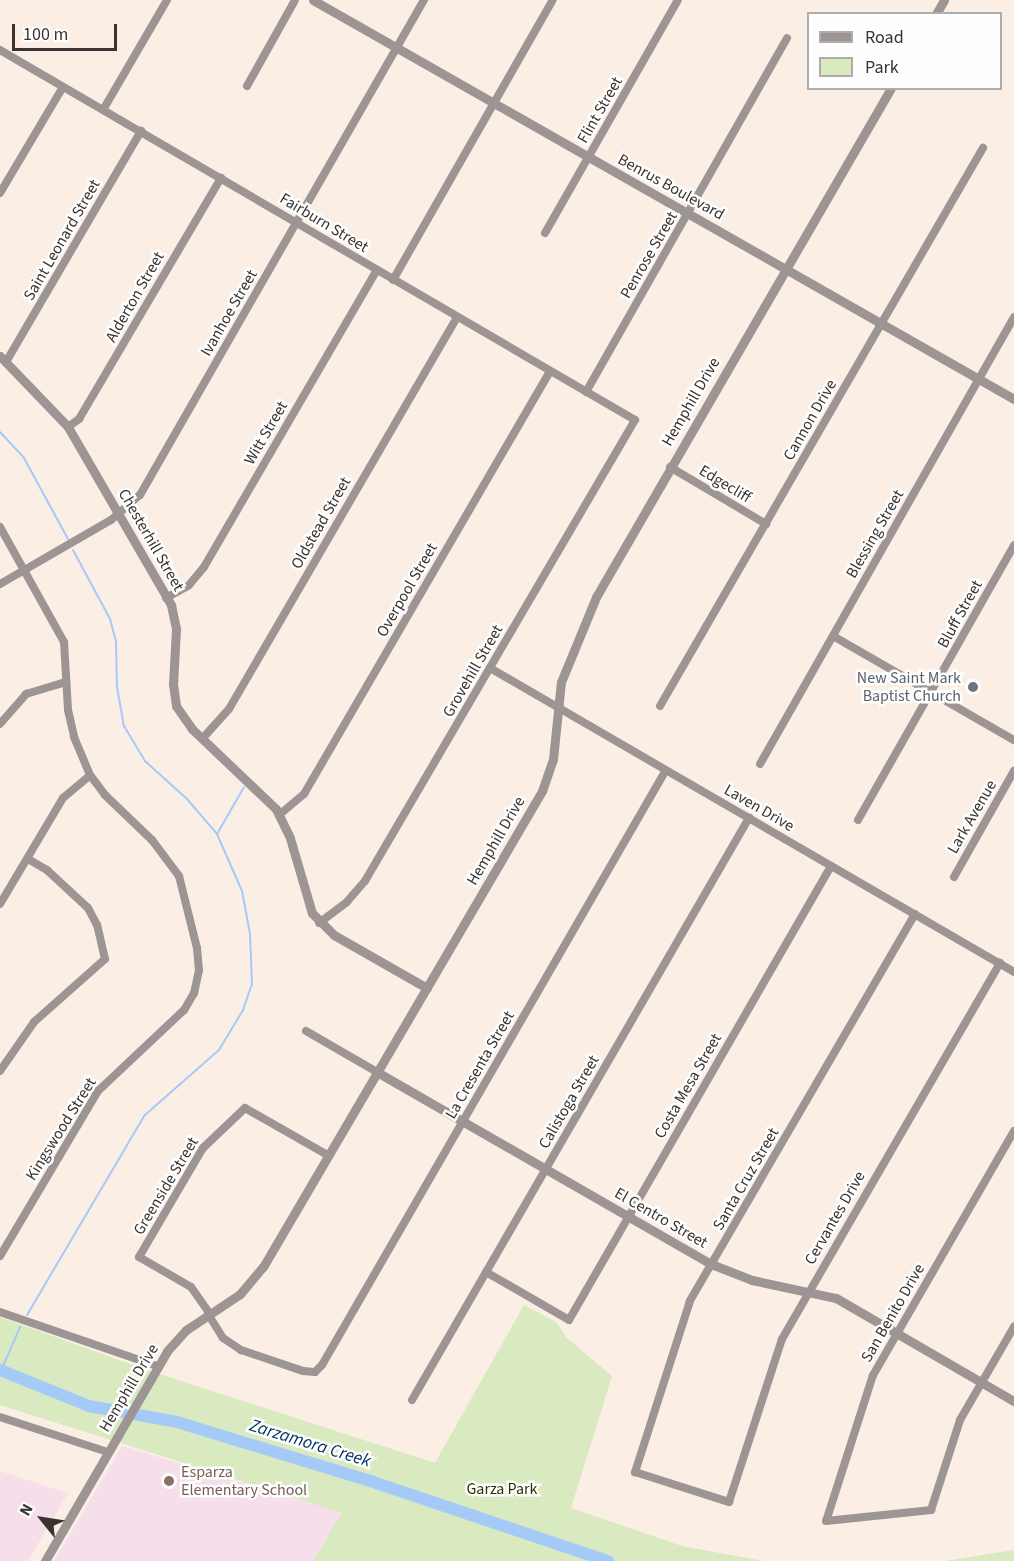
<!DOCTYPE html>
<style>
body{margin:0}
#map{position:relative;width:1014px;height:1561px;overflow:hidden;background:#fbeee5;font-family:"Source Sans 3",sans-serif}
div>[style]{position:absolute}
.education>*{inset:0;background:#f6dfeb}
.green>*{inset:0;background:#d9e9c0}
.stream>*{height:2px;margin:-1px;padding:0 1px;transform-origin:1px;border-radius:1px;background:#a6caf8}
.river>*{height:12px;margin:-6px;padding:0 6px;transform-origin:6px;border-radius:6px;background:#a6caf8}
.minor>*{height:8px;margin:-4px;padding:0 4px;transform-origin:4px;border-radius:4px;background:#9c9593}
.tertiary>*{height:9px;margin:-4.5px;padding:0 4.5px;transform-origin:4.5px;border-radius:4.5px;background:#9c9593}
.dots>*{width:16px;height:16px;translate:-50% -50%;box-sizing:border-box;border:3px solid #fefefe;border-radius:50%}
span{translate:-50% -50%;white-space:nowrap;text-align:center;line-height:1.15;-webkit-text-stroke:5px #fefefe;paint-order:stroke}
.street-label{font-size:16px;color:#393431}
.worship-label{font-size:16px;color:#5b616d}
.right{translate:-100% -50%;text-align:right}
.education-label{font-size:16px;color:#785e54}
.left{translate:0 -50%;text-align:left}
.park-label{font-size:16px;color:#273502}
.water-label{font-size:18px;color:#033263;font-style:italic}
.legend{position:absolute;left:807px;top:12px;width:195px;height:78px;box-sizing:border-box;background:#fefefe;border:2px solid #afadac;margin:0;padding:8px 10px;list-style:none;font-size:18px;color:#393431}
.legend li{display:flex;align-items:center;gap:12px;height:30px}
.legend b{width:30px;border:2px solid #afadac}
.north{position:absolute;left:12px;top:1489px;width:60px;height:60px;-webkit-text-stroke:4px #fefefe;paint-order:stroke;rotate:300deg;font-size:16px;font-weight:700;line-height:24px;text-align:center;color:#393431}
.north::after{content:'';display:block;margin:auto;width:21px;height:27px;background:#393431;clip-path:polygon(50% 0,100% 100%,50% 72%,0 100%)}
.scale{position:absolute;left:12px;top:24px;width:105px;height:27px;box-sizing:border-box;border:3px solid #393431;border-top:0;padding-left:8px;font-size:18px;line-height:21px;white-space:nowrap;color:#393431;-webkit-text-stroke:4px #fefefe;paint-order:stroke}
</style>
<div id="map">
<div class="education">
<i style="clip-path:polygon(122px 1446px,343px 1513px,313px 1561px,54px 1561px)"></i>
<i style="clip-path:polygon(0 1471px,68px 1493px,28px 1561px,0 1561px)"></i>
</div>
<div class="green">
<i style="clip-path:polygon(524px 1305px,556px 1322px,566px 1337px,612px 1376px,571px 1508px,682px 1546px,763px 1561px,313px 1561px,342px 1513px,0 1405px,0 1317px,144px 1369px,435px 1463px)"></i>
<i style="clip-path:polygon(1014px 1550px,1014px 1561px,945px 1561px)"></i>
</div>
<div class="stream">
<i style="left:0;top:432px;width:35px;rotate:47deg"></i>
<i style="left:24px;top:458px;width:92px;rotate:61.5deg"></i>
<i style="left:73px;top:550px;width:78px;rotate:61.8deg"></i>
<i style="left:110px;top:619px;width:23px;rotate:75deg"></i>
<i style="left:116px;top:641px;width:46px;rotate:88.8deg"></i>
<i style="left:117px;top:687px;width:40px;rotate:80deg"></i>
<i style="left:124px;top:726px;width:41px;rotate:59deg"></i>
<i style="left:145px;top:761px;width:57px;rotate:42.1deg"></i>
<i style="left:187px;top:799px;width:46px;rotate:49.4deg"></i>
<i style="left:27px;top:1315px;width:232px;rotate:-59.5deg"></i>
<i style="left:145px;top:1115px;width:98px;rotate:-41.3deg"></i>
<i style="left:219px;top:1050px;width:47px;rotate:-59deg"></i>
<i style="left:243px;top:1010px;width:28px;rotate:-71deg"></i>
<i style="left:252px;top:984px;width:50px;rotate:-92.3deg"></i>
<i style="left:250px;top:934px;width:44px;rotate:-100.5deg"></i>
<i style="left:242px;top:891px;width:62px;rotate:-113.7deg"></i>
<i style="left:217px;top:834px;width:54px;rotate:-60.1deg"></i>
<i style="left:1px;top:1371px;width:48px;rotate:-66.6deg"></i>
</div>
<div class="river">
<i style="left:0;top:1370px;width:96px;rotate:22deg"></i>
<i style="left:89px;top:1406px;width:89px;rotate:10.3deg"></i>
<i style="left:177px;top:1422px;width:208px;rotate:17deg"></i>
<i style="left:376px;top:1483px;width:245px;rotate:18.6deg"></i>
</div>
<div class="minor">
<i style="left:0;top:50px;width:735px;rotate:30.23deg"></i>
<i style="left:635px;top:420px;width:534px;rotate:120.36deg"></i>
<i style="left:365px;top:881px;width:28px;rotate:131deg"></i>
<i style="left:347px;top:902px;width:35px;rotate:143deg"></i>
<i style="left:247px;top:86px;width:98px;rotate:-60.8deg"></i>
<i style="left:103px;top:110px;width:127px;rotate:-59.8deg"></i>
<i style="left:0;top:193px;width:123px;rotate:-59.3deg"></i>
<i style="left:545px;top:233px;width:268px;rotate:-60.3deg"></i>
<i style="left:393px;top:280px;width:322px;rotate:-60.3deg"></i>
<i style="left:6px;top:362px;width:268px;rotate:-59.7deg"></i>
<i style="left:586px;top:392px;width:407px;rotate:-60.4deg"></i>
<i style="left:68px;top:427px;width:14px;rotate:-36deg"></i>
<i style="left:79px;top:419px;width:280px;rotate:-59.5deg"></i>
<i style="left:670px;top:467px;width:112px;rotate:30.7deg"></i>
<i style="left:0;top:527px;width:132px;rotate:60.9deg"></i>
<i style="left:64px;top:642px;width:68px;rotate:86.6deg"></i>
<i style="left:68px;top:710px;width:28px;rotate:77deg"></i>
<i style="left:74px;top:737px;width:41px;rotate:67.2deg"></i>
<i style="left:90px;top:775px;width:25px;rotate:53deg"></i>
<i style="left:105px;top:795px;width:65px;rotate:43.8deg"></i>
<i style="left:152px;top:840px;width:45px;rotate:53.1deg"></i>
<i style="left:179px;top:876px;width:74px;rotate:76deg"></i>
<i style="left:197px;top:948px;width:22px;rotate:85deg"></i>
<i style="left:199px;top:970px;width:24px;rotate:102deg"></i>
<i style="left:194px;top:993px;width:20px;rotate:120deg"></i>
<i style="left:184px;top:1010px;width:118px;rotate:136.7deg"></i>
<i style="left:98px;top:1091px;width:192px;rotate:120.7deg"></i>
<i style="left:0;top:584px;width:128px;rotate:-30deg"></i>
<i style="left:111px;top:520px;width:38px;rotate:-41deg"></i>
<i style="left:140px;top:495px;width:571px;rotate:-60.16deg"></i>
<i style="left:166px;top:598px;width:26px;rotate:-29deg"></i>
<i style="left:189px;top:585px;width:23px;rotate:-50deg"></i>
<i style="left:204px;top:567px;width:344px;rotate:-59.8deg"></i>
<i style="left:833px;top:636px;width:209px;rotate:29.9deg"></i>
<i style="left:490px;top:668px;width:606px;rotate:30.12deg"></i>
<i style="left:660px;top:706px;width:645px;rotate:-59.94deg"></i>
<i style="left:0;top:724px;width:40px;rotate:-49deg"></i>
<i style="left:26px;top:694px;width:42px;rotate:-16.7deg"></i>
<i style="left:202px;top:739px;width:40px;rotate:-48deg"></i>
<i style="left:229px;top:709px;width:453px;rotate:-59.8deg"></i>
<i style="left:760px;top:764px;width:514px;rotate:-60.39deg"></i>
<i style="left:279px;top:815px;width:33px;rotate:-40deg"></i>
<i style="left:304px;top:794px;width:489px;rotate:-59.8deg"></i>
<i style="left:858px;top:820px;width:316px;rotate:-60.4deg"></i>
<i style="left:954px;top:877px;width:122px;rotate:-60.5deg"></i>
<i style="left:0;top:904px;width:123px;rotate:-59.3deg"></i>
<i style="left:63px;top:798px;width:35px;rotate:-40deg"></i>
<i style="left:915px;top:914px;width:448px;rotate:120.2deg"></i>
<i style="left:690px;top:1301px;width:180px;rotate:107.8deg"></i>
<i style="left:635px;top:1472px;width:99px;rotate:17.7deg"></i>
<i style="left:729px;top:1502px;width:171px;rotate:-72deg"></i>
<i style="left:782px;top:1339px;width:435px;rotate:-59.9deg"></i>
<i style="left:306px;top:1031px;width:82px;rotate:30deg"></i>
<i style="left:0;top:1071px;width:60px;rotate:-55.2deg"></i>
<i style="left:34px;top:1022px;width:95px;rotate:-41.6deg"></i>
<i style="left:105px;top:959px;width:35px;rotate:-103deg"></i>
<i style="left:97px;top:925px;width:19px;rotate:-118deg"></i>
<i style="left:88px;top:908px;width:56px;rotate:-137.2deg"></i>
<i style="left:47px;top:870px;width:22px;rotate:-150deg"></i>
<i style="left:1014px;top:1131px;width:282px;rotate:120deg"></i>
<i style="left:873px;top:1375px;width:153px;rotate:107.8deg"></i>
<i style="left:826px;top:1521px;width:106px;rotate:-6deg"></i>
<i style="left:931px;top:1510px;width:95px;rotate:-72.1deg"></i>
<i style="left:960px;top:1420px;width:108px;rotate:-59.9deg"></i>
<i style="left:486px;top:1272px;width:96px;rotate:30deg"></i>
<i style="left:569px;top:1320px;width:524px;rotate:-60.01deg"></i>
<i style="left:0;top:1312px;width:166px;rotate:19deg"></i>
<i style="left:208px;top:1314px;width:28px;rotate:58deg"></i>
<i style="left:223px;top:1338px;width:22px;rotate:34deg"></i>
<i style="left:241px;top:1350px;width:65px;rotate:18.7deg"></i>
<i style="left:303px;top:1371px;width:12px;rotate:5deg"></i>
<i style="left:315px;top:1372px;width:10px;rotate:-45deg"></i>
<i style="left:322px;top:1365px;width:687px;rotate:-59.97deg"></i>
<i style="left:210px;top:1314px;width:33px;rotate:-125deg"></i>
<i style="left:191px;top:1287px;width:60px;rotate:-150deg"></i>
<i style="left:139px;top:1257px;width:126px;rotate:-59.6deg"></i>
<i style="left:203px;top:1148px;width:58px;rotate:-43.6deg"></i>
<i style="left:245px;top:1108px;width:97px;rotate:29.7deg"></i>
<i style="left:412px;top:1400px;width:673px;rotate:-59.93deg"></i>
<i style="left:0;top:1417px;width:114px;rotate:18deg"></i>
</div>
<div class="tertiary">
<i style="left:313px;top:0;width:807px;rotate:29.65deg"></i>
<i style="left:936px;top:14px;width:16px;rotate:-60deg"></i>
<i style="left:0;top:356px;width:98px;rotate:46.2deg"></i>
<i style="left:68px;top:427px;width:206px;rotate:59.9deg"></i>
<i style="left:171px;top:605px;width:25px;rotate:78deg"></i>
<i style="left:176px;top:629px;width:55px;rotate:93.1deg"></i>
<i style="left:173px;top:684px;width:22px;rotate:82deg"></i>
<i style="left:176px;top:706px;width:28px;rotate:55deg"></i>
<i style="left:192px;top:729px;width:116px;rotate:43.6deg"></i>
<i style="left:276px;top:809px;width:32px;rotate:64deg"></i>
<i style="left:290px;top:838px;width:78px;rotate:73.7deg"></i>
<i style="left:312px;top:913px;width:31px;rotate:45deg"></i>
<i style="left:334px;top:935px;width:107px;rotate:29.7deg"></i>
<i style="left:377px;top:1072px;width:385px;rotate:29.9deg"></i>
<i style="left:711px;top:1264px;width:44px;rotate:21.3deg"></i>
<i style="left:752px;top:1280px;width:86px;rotate:12.1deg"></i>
<i style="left:836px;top:1298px;width:206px;rotate:30.1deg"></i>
<i style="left:45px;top:1561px;width:243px;rotate:-59.8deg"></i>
<i style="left:167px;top:1351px;width:28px;rotate:-48deg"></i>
<i style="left:186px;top:1330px;width:65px;rotate:-33.7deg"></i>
<i style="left:240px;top:1294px;width:35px;rotate:-50deg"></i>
<i style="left:263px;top:1267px;width:552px;rotate:-59.62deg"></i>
<i style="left:542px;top:791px;width:34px;rotate:-71deg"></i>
<i style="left:553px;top:759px;width:77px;rotate:-84.1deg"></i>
<i style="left:561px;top:682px;width:92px;rotate:-67.6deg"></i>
<i style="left:596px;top:597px;width:588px;rotate:-59.9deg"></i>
</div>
<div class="dots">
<i style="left:973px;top:687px;background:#6b7280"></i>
<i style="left:169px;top:1481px;background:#8d6e63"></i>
</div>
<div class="street-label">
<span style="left:600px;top:110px;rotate:-60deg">Flint Street</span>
<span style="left:671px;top:187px;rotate:29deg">Benrus Boulevard</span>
<span style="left:324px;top:223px;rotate:31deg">Fairburn Street</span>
<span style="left:62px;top:240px;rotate:-60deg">Saint Leonard Street</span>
<span style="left:649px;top:255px;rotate:-60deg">Penrose Street</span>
<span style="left:135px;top:297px;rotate:-60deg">Alderton Street</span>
<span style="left:229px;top:313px;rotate:-60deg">Ivanhoe Street</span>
<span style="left:691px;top:402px;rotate:-60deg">Hemphill Drive</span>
<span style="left:810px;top:420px;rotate:-60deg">Cannon Drive</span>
<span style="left:266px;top:433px;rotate:-60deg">Witt Street</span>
<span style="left:725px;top:484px;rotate:31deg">Edgecliff</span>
<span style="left:321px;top:523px;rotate:-60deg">Oldstead Street</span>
<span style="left:875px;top:534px;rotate:-60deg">Blessing Street</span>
<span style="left:151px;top:540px;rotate:60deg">Chesterhill Street</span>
<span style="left:407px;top:590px;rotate:-60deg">Overpool Street</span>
<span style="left:960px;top:614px;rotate:-61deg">Bluff Street</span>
<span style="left:473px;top:671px;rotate:-60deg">Grovehill Street</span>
<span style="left:759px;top:808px;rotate:30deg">Laven Drive</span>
<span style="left:972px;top:817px;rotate:-60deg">Lark Avenue</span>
<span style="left:496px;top:841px;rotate:-60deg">Hemphill Drive</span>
<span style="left:480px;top:1065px;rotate:-60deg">La Cresenta Street</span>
<span style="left:688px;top:1086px;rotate:-60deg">Costa Mesa Street</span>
<span style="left:569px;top:1102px;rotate:-60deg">Calistoga Street</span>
<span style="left:61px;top:1129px;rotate:-58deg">Kingswood Street</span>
<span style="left:746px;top:1179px;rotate:-60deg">Santa Cruz Street</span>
<span style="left:166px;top:1186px;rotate:-59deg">Greenside Street</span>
<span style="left:661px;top:1218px;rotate:30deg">El Centro Street</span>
<span style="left:835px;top:1218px;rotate:-60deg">Cervantes Drive</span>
<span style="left:893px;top:1313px;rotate:-60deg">San Benito Drive</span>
<span style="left:129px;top:1388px;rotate:-59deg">Hemphill Drive</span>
</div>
<div class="worship-label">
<span class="right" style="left:961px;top:687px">New Saint Mark<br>Baptist Church</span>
</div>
<div class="education-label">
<span class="left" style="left:181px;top:1481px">Esparza<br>Elementary School</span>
</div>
<div class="park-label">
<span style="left:502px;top:1489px">Garza Park</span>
</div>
<div class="water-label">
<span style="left:310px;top:1444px;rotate:17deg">Zarzamora Creek</span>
</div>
<ul class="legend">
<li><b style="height:8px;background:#9c9593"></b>Road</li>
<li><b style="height:16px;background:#d9e9c0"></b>Park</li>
</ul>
<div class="north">N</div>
<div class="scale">100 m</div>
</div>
